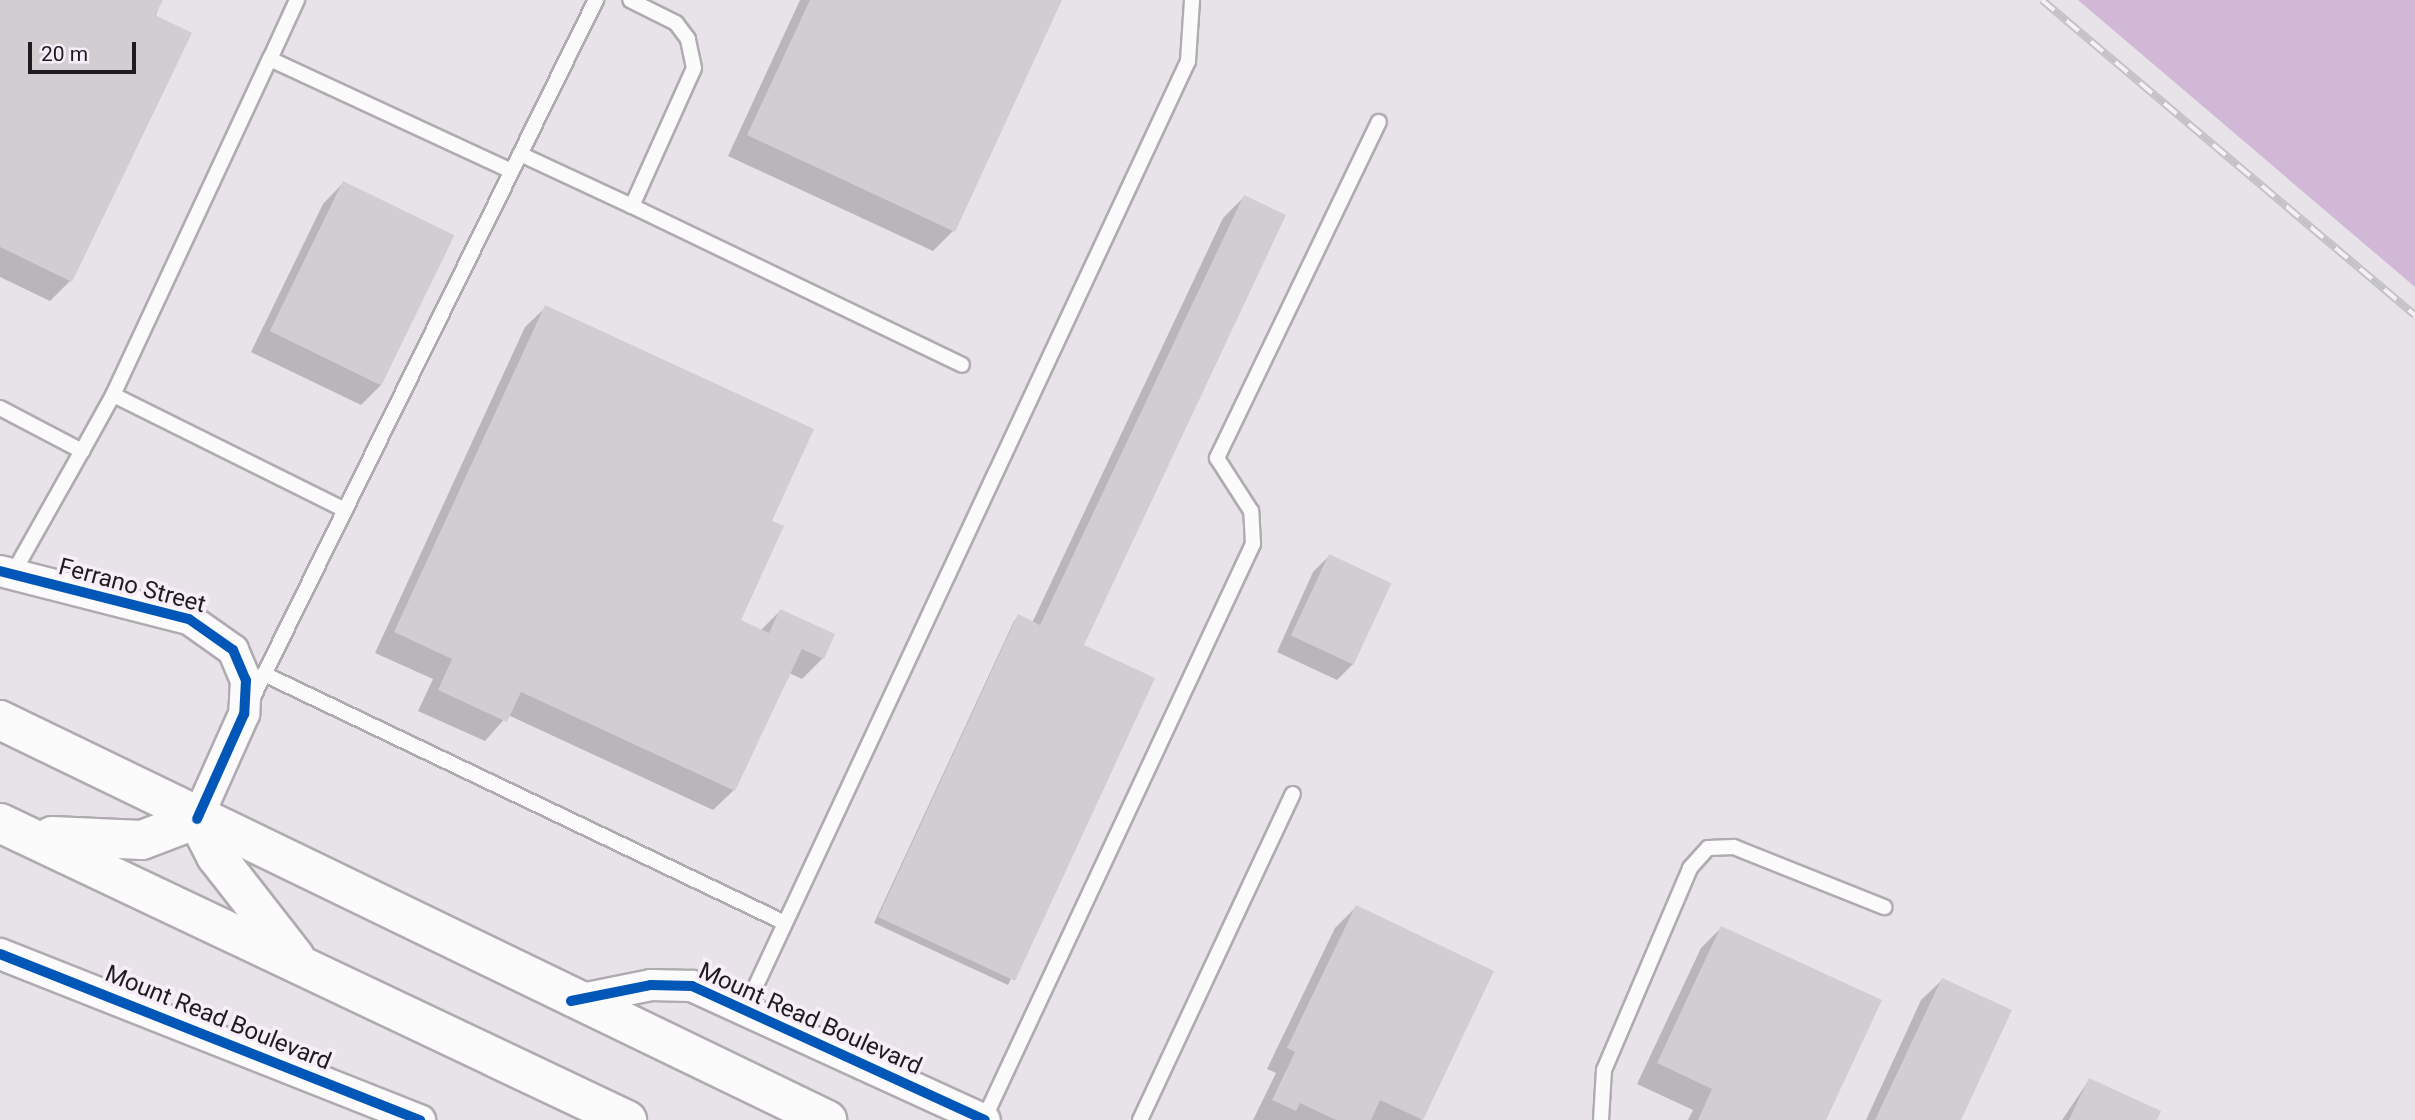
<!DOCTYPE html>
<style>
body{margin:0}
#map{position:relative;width:2415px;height:1120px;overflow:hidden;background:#e8e3e9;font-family:Roboto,sans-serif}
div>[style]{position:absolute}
.forest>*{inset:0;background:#d0b8d6}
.shadow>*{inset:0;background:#0003}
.building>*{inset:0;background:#d1cdd1;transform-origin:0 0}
.roads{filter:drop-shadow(2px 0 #afabb0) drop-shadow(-2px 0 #afabb0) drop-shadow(0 2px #afabb0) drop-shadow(0 -2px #afabb0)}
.lane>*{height:14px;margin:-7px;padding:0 7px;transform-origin:7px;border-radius:7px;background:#fcfbfc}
.street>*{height:30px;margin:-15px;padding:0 15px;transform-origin:15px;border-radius:15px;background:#fcfbfc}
.secondary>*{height:38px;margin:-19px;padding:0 19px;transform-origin:19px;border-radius:19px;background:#fcfbfc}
.rail>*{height:8px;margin-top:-4px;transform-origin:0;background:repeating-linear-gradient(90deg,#f7eef9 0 16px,#c4c3c4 0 32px);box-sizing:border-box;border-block:2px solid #c4c3c4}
.cycleway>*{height:10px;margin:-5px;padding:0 5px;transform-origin:5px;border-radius:5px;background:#0057b8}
span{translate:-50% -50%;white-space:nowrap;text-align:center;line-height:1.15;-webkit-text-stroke:7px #f7eef9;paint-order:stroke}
.street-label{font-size:24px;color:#1f1c20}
.scale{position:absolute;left:28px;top:42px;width:108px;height:32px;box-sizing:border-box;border:4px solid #1f1c20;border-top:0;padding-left:9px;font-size:21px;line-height:24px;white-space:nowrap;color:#1f1c20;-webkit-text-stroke:5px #f7eef9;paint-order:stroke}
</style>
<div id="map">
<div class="forest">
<i style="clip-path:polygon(2078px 0,2415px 0,2415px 287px)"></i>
</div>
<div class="shadow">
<i style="clip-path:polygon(0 0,161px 0,70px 281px,50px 301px,0 277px)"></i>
<i style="clip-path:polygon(800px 0,1060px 0,953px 231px,933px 251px,728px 156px)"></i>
<i style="clip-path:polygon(343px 183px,382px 384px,361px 405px,251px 352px,323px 204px)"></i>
<i style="clip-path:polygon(1244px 197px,1081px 646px,1153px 679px,1008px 985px,874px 923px,1014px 621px,1018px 617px,1032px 623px,1223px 218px)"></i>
<i style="clip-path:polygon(546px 307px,770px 522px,738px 620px,760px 631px,780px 611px,833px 635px,823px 658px,802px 679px,789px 673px,734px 790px,713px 810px,508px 715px,485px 741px,418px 711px,433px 679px,375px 653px,525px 327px)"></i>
<i style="clip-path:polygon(1329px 556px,1353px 664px,1337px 680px,1277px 652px,1313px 572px)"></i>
<i style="clip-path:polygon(1356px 907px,1492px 972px,1421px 1120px,1253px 1120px,1276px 1073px,1267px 1069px,1335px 928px)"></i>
<i style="clip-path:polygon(1721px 928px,1824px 1120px,1688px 1120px,1693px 1110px,1637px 1084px,1701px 948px)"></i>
<i style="clip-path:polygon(1942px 980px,1959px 1120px,1866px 1120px,1921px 1000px)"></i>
<i style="clip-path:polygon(2089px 1080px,2155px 1120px,2062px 1120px)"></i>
</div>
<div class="building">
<i style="clip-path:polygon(0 0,163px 0,155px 15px,192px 33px,72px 282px,0 247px)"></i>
<i style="clip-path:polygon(810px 0,1062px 0,955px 232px,747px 135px)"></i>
<i style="left:343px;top:181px;width:124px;height:167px;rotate:26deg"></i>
<i style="clip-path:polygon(1244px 195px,1286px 215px,1084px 645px,1155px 678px,1015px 981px,878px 917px,1018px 614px,1040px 625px)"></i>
<i style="clip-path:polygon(545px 305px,814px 429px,772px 521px,784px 526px,741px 620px,769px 633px,780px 609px,835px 634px,824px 659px,802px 649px,735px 791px,521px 692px,507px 722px,438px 690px,452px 659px,394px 632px)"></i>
<i style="left:1329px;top:554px;width:69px;height:90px;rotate:25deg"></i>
<i style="clip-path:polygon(1356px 905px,1494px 971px,1423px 1120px,1380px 1100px,1371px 1120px,1336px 1120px,1300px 1103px,1296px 1111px,1272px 1100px,1295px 1052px,1287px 1048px)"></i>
<i style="clip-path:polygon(1721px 926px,1882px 1000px,1826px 1120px,1698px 1120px,1712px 1089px,1657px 1063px)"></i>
<i style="clip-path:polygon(1942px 978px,2012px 1010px,1961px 1120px,1875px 1120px)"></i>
<i style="clip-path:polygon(2089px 1078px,2161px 1111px,2157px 1120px,2069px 1120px)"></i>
</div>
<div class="roads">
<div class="lane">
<i style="left:270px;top:59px;width:65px;rotate:-65.4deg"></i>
<i style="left:520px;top:154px;width:123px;rotate:24.9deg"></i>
<i style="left:632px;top:206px;width:151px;rotate:-65.8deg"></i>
<i style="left:694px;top:68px;width:30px;rotate:-102deg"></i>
<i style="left:688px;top:39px;width:20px;rotate:-127deg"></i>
<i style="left:676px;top:23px;width:51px;rotate:-153.4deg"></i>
<i style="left:632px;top:206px;width:366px;rotate:25.7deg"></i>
<i style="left:0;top:408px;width:93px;rotate:27.7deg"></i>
<i style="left:82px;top:451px;width:64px;rotate:-61deg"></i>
<i style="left:345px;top:510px;width:259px;rotate:-153.6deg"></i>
<i style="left:113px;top:395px;width:371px;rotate:-65deg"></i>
<i style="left:270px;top:59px;width:266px;rotate:24.9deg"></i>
<i style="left:12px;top:575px;width:142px;rotate:-60.6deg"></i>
<i style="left:264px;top:674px;width:577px;rotate:25.54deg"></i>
<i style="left:253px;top:697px;width:777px;rotate:-63.8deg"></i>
<i style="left:745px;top:1009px;width:1046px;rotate:-64.95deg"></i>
<i style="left:1188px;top:61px;width:61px;rotate:-86.2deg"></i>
<i style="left:984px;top:1119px;width:635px;rotate:-64.93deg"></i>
<i style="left:1253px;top:544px;width:33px;rotate:-93deg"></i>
<i style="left:1251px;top:511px;width:63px;rotate:-122.7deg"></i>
<i style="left:1217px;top:458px;width:373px;rotate:-64.3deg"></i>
<i style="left:1140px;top:1120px;width:360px;rotate:-64.9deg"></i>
<i style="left:1601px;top:1120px;width:50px;rotate:-86.6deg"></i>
<i style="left:1604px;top:1070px;width:220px;rotate:-66.9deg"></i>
<i style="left:1690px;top:868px;width:27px;rotate:-48deg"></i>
<i style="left:1708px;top:848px;width:26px;rotate:-2deg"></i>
<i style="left:1734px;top:847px;width:162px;rotate:21.8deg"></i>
</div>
<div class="street">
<i style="left:0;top:571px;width:195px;rotate:14.3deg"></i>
<i style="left:189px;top:619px;width:54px;rotate:35.2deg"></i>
<i style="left:233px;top:650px;width:33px;rotate:67deg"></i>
<i style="left:246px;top:680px;width:34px;rotate:93deg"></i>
<i style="left:244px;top:714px;width:115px;rotate:114.1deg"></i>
<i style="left:0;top:954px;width:452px;rotate:21.6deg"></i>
<i style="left:572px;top:1001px;width:81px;rotate:-11.4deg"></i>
<i style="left:651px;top:985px;width:41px;rotate:1.4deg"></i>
<i style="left:692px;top:986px;width:322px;rotate:24.6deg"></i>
</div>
<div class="secondary">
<i style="left:0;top:720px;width:919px;rotate:25.81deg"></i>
<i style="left:197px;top:819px;width:42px;rotate:62.8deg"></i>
<i style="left:216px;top:856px;width:128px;rotate:52deg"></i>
<i style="left:0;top:823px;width:694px;rotate:25.35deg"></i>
<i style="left:52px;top:836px;width:90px;rotate:2.5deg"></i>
<i style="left:142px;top:840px;width:59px;rotate:-20.9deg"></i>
</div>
</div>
<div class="rail">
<i style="left:2042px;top:0;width:488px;rotate:40.2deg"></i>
</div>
<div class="cycleway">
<i style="left:0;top:571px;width:195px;rotate:14.3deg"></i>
<i style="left:189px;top:619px;width:54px;rotate:35.2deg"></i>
<i style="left:233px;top:650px;width:33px;rotate:67deg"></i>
<i style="left:246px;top:680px;width:34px;rotate:93deg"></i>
<i style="left:244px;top:714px;width:115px;rotate:114.1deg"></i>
<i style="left:0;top:954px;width:452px;rotate:21.6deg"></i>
<i style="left:571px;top:1001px;width:82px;rotate:-11.3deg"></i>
<i style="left:651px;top:985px;width:41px;rotate:1.4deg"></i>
<i style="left:692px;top:986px;width:322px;rotate:24.6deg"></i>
</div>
<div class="street-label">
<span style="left:132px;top:586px;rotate:15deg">Ferrano Street</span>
<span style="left:218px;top:1018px;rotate:22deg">Mount Read Boulevard</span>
<span style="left:810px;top:1019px;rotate:24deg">Mount Read Boulevard</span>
</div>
<div class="scale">20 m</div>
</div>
